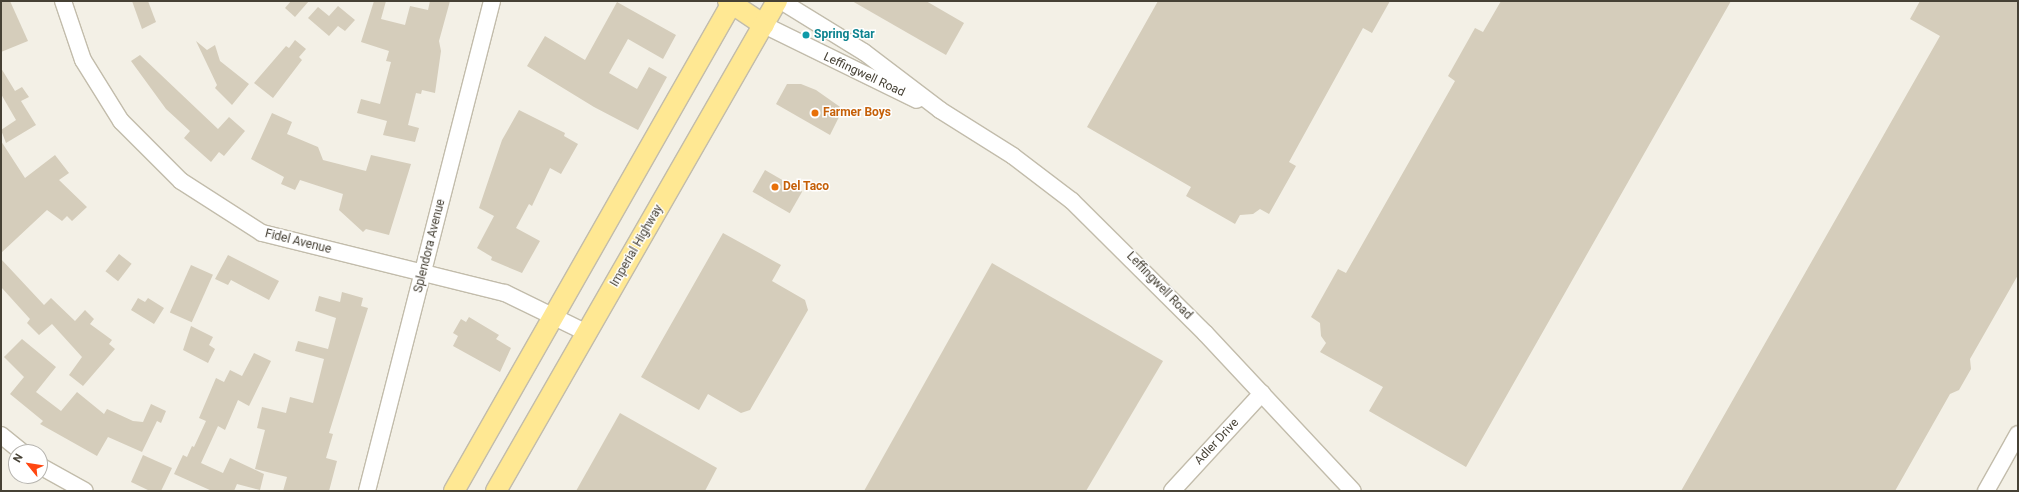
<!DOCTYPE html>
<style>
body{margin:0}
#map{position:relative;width:2019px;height:492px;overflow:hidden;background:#f3f0e6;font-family:Roboto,sans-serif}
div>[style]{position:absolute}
.building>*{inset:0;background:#d5cdbb;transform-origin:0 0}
.roads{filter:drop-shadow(1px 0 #c2bcab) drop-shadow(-1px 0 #c2bcab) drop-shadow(0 1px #c2bcab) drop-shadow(0 -1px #c2bcab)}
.minor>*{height:16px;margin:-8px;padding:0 8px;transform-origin:8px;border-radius:8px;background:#fff}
.major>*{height:20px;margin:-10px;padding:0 10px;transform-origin:10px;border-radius:10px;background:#ffe893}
.dots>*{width:11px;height:11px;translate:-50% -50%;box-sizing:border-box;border:2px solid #fff;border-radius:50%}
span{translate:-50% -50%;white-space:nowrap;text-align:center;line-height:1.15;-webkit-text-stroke:3px #fff;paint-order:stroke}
.culture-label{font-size:12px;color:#0d838f;font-weight:700}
.left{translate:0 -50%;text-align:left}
.street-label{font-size:12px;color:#464135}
.food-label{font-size:12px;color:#c56008;font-weight:700}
.frame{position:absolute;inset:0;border:2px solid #464135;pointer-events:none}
.north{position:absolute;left:8px;top:444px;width:40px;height:40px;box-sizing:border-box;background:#fff;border:1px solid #b5b3ae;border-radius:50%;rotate:300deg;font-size:11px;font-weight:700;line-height:16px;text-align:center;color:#464135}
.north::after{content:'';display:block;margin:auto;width:14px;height:18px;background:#ff4711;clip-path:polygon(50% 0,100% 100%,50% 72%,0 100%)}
</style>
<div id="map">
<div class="building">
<i style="clip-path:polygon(1px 1px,10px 1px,28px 41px,1px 52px)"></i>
<i style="clip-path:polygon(132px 1px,148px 1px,156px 22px,142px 29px)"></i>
<i style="clip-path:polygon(291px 1px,309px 1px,295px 17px,285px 8px)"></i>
<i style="clip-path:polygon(374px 1px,386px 1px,381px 19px,405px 25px,410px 6px,428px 10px,430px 1px,450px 1px,439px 41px,441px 51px,435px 93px,422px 90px,421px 94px,416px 93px,408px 125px,419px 128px,415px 142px,383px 135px,387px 121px,357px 113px,361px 99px,380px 104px,391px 62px,386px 61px,389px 51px,361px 42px)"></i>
<i style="clip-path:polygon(852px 1px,926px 1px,964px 23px,946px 55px)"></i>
<i style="clip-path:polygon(1158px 1px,1390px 1px,1372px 33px,1363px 28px,1289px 162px,1296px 166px,1269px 214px,1260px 209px,1253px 214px,1240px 215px,1235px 224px,1186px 196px,1191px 187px,1087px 127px)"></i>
<i style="clip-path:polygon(1501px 1px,1731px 1px,1466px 467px,1369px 411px,1383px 387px,1320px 352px,1326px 343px,1321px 336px,1320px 323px,1311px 317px,1338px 269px,1346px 273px,1455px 81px,1448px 76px,1475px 28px,1483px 32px)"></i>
<i style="clip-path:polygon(1920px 1px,2018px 1px,2018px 275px,1970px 359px,1971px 369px,1959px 390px,1950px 394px,1895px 491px,1681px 491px,1940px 36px,1910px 19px)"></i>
<i style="clip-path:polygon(617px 2px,676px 35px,663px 59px,628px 39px,609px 73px,637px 89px,649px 67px,667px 77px,638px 130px,594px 107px,527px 66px,545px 36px,585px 60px)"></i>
<i style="clip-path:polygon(338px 6px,355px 20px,345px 31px,338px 26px,329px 36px,308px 18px,318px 7px,329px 16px)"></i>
<i style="clip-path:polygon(295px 40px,306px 49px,299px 57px,302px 60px,273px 98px,254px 83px,286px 46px,289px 48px)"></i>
<i style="clip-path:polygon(196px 41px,207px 50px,215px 45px,220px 61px,249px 84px,232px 105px,215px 88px,217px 85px)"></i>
<i style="clip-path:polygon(140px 55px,218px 129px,229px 117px,245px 131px,224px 156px,219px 152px,211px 162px,184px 138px,190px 131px,166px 109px,131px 61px)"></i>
<i style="clip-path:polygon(1px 68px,15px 91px,22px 87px,29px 97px,21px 101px,36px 125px,6px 143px,1px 130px,16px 120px,1px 94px)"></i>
<i style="clip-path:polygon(787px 84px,801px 84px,816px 90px,843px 109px,830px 135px,776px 104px)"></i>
<i style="clip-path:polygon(519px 110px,565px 133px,564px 136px,578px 144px,561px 174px,550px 168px,532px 206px,529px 204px,516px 228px,540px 241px,522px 273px,491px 260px,492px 257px,477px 248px,494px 216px,479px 208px,502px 140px)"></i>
<i style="clip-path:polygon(272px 113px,292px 122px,287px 134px,318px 147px,323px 160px,366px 171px,371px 155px,411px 164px,389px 235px,366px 229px,363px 232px,339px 210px,343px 194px,300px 180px,295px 190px,281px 184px,284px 177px,251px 159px)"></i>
<i style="clip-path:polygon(1px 141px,25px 178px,55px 155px,69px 173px,59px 180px,87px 207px,72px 221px,67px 216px,62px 221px,47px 210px,1px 253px)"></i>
<i style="left:765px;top:170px;width:43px;height:25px;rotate:30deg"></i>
<i style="clip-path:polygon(723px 233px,781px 265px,772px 281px,805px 300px,808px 310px,750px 410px,741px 413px,708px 394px,699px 410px,641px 377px)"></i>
<i style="left:119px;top:254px;width:16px;height:22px;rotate:38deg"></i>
<i style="clip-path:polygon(228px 255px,279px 281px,269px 300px,231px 280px,228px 285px,215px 279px)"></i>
<i style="clip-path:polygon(1px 259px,44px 305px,51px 298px,75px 321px,85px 310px,94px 319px,90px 324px,112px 340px,109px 344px,115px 349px,83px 386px,69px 375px,82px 357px,52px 324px,39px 335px,27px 323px,30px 319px,1px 287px)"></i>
<i style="clip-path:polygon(992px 263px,1163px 361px,1086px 491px,864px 491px)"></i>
<i style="left:191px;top:265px;width:24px;height:52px;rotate:24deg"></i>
<i style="clip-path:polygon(342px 292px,363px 298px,361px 306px,368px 308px,329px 433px,333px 434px,326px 458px,337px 461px,329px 491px,283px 491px,287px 477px,255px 469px,265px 430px,257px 428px,262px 407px,286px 413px,290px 397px,313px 403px,324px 359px,295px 351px,298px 341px,328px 349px,336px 318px,315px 311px,319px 296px,340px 302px)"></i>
<i style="clip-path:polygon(138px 298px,145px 302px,148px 298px,164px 308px,154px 324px,131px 310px)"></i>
<i style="clip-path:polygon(469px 317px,499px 335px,496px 339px,511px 348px,500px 372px,453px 346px,458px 336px,453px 333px,461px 319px,466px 322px)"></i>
<i style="clip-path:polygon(191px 326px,213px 337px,209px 345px,215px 349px,208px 363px,183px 350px)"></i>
<i style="clip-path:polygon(22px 339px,56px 367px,36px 392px,61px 411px,77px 392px,104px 414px,107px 409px,133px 421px,143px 422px,151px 404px,166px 411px,161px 423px,157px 421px,142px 452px,108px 437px,97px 456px,40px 424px,43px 421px,10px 394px,24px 377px,4px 357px)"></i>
<i style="clip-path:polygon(254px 353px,271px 361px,249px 406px,238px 400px,225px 430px,218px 426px,201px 463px,223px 473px,230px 458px,264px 474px,260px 490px,237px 484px,234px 491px,212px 491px,174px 474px,183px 455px,187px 457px,192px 446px,194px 447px,206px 421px,199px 418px,216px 378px,224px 382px,230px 370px,242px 376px)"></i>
<i style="clip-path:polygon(620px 413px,717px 468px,705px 491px,576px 491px)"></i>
<i style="clip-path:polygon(143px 455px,172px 468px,161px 491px,150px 491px,131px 482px)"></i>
</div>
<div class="roads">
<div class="minor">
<i style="left:63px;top:1px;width:62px;rotate:71.3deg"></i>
<i style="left:83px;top:60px;width:72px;rotate:58.1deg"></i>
<i style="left:121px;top:121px;width:85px;rotate:45deg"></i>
<i style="left:181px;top:181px;width:96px;rotate:32.7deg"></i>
<i style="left:262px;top:233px;width:250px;rotate:13.9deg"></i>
<i style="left:505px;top:293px;width:91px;rotate:26deg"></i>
<i style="left:781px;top:1px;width:97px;rotate:31.6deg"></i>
<i style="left:864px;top:52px;width:96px;rotate:37.3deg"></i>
<i style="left:940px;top:110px;width:86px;rotate:32.2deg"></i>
<i style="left:1013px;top:156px;width:74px;rotate:37.3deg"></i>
<i style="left:1072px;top:201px;width:187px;rotate:44.8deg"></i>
<i style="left:1205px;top:333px;width:216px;rotate:46.9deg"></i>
<i style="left:764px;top:25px;width:170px;rotate:26.1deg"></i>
<i style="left:1px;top:435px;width:27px;rotate:39deg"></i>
<i style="left:40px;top:466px;width:51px;rotate:29.1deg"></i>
<i style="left:367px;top:491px;width:506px;rotate:-75.69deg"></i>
<i style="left:1172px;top:491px;width:133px;rotate:-47.4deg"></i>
<i style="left:1986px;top:491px;width:65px;rotate:-60.7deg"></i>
</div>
<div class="major">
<i style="left:728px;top:1px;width:43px;rotate:33.7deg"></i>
<i style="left:454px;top:491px;width:564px;rotate:-60.34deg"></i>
<i style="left:496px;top:491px;width:565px;rotate:-60.17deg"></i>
</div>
</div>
<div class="dots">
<i style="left:806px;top:35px;background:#0f9aa8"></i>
<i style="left:815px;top:113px;background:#e8710a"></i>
<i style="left:775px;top:187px;background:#e8710a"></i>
</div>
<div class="culture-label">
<span class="left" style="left:814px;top:35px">Spring Star</span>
</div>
<div class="street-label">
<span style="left:864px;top:75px;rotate:25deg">Leffingwell Road</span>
<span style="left:298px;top:242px;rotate:14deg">Fidel Avenue</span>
<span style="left:430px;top:246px;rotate:-76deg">Splendora Avenue</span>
<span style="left:637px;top:246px;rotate:-60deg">Imperial Highway</span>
<span style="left:1159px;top:286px;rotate:46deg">Leffingwell Road</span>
<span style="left:1217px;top:442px;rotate:-47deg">Adler Drive</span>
</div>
<div class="food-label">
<span class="left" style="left:823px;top:113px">Farmer Boys</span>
<span class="left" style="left:783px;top:187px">Del Taco</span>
</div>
<div class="frame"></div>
<div class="north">N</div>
</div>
